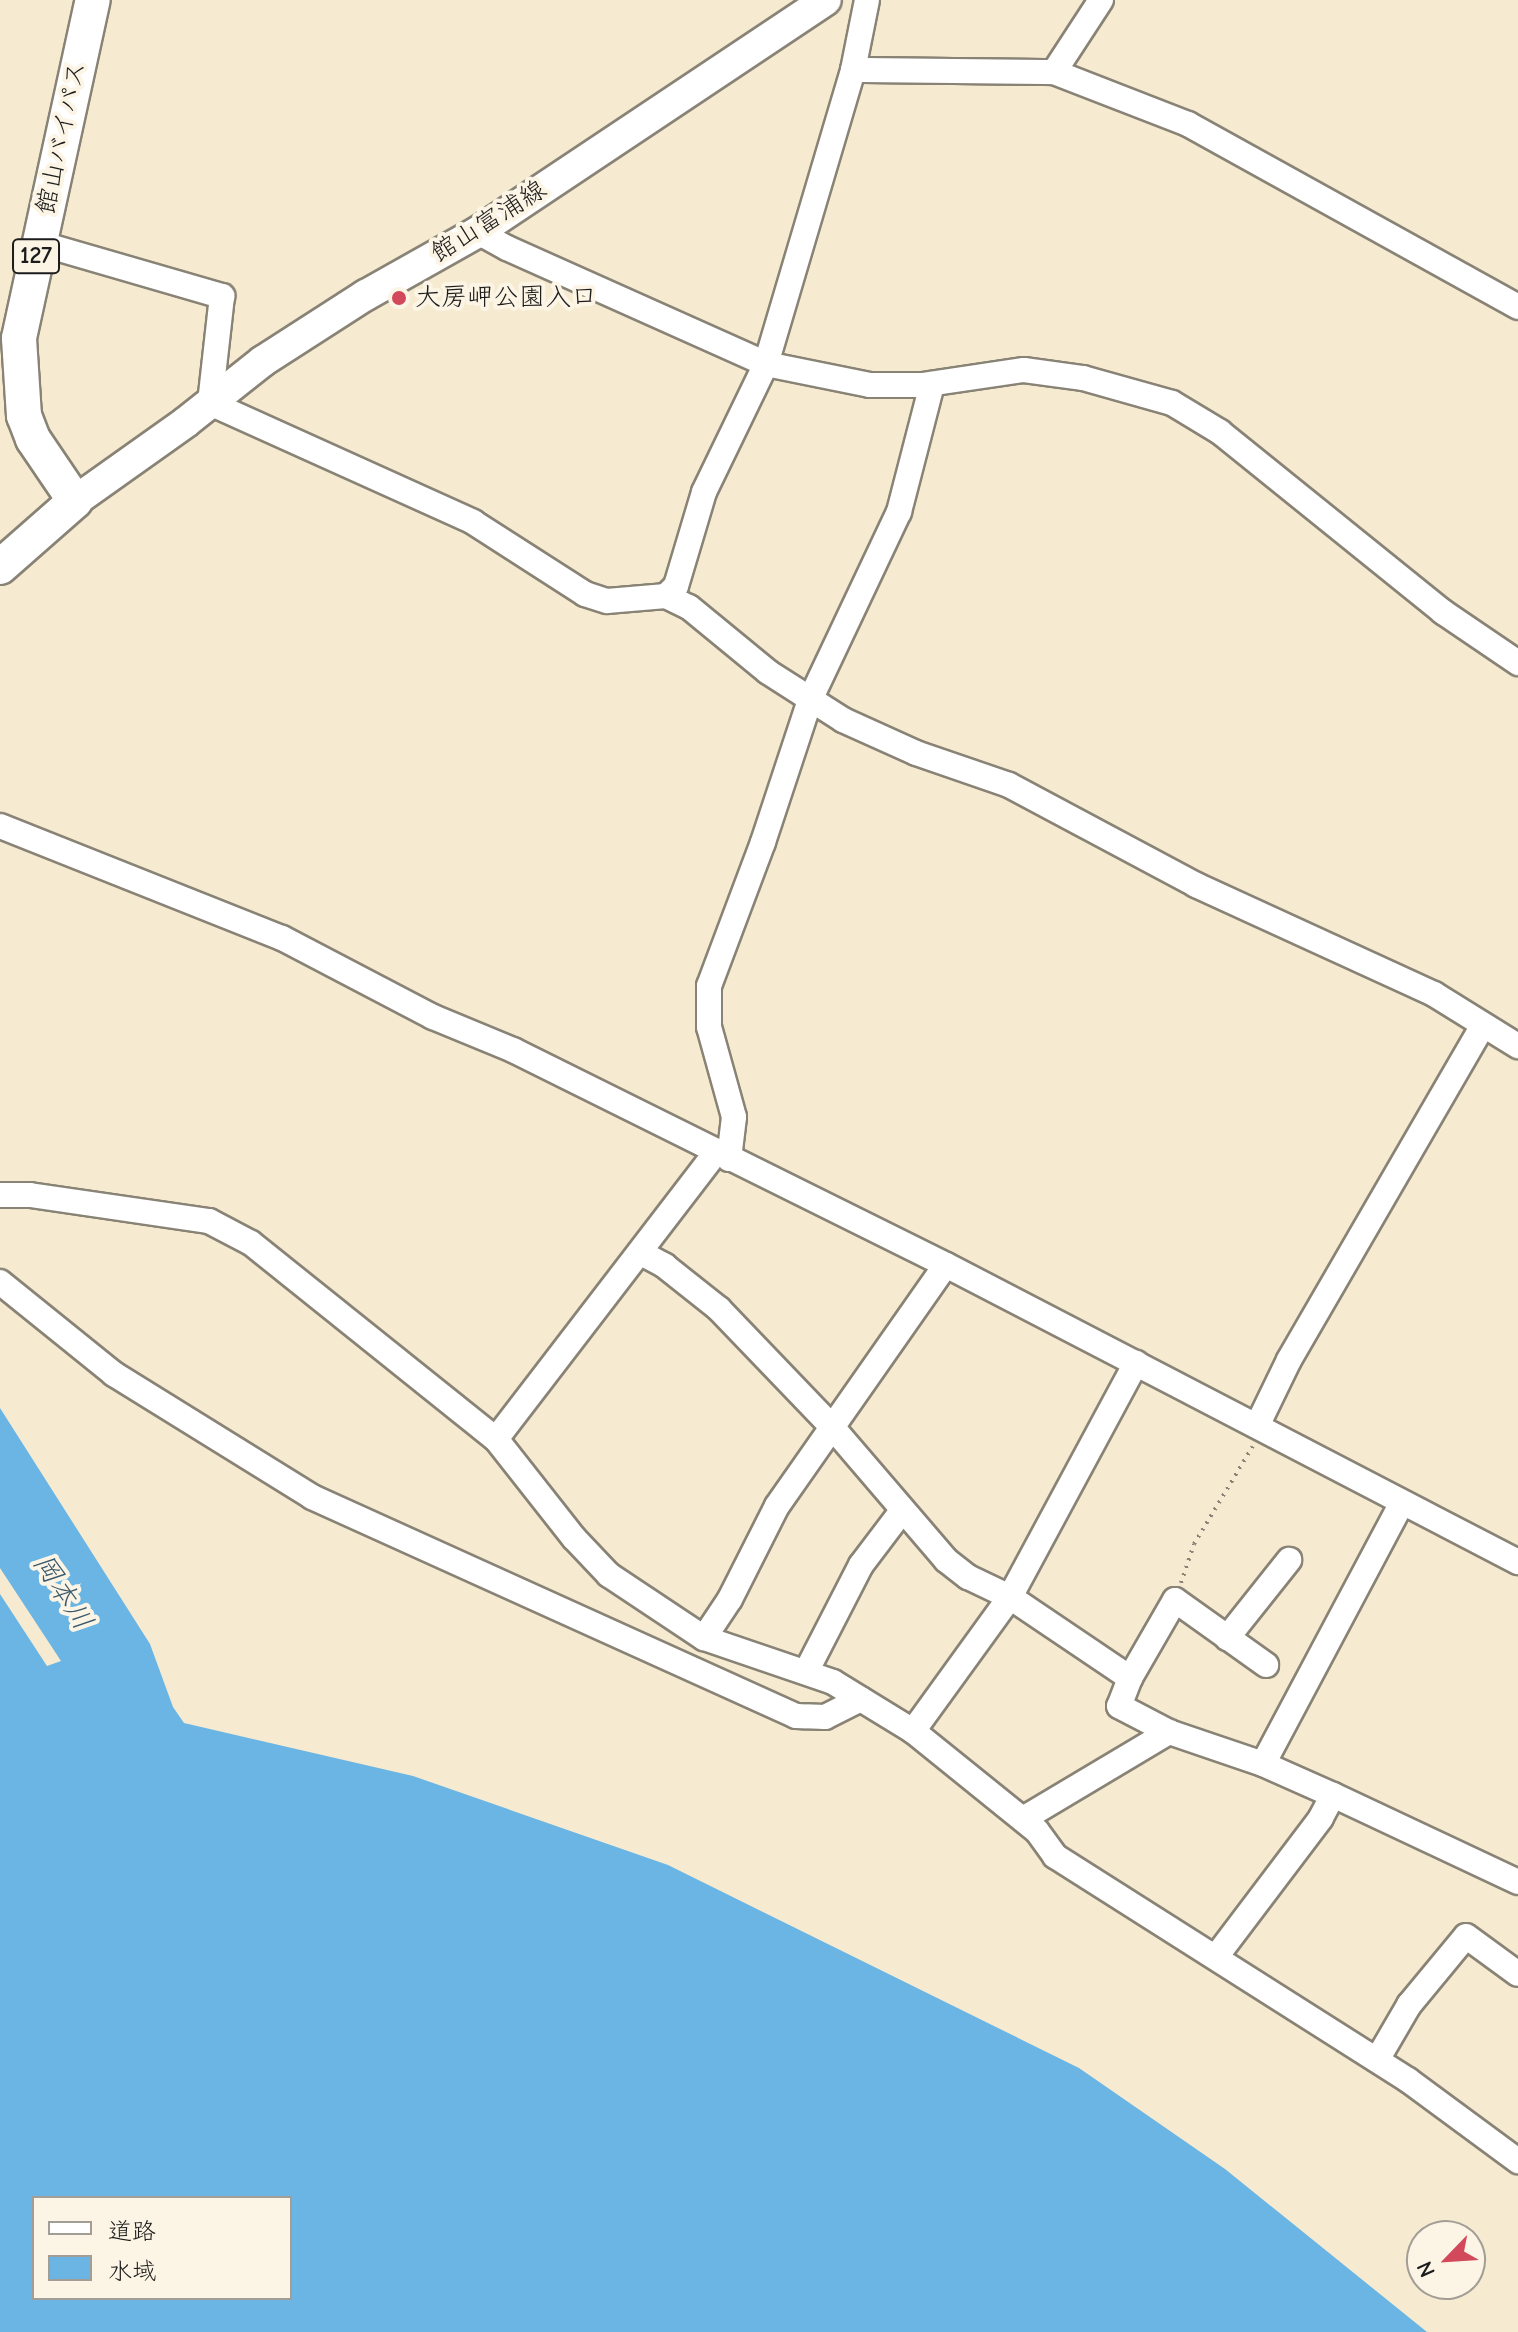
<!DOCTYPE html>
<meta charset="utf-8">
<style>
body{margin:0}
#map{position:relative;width:1518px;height:2332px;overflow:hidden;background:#f6ead1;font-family:"Comic Neue","Klee One",sans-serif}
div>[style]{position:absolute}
.water>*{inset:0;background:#6ab5e3}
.path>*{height:4px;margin-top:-2px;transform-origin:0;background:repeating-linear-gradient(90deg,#898376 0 2px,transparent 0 8px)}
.roads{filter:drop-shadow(2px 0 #898376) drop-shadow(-2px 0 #898376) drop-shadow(0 2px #898376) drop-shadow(0 -2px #898376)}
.minor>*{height:24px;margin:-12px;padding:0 12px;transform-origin:12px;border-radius:12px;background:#fff}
.major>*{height:30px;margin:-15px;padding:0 15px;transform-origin:15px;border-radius:15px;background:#fff}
.highway>*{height:34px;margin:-17px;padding:0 17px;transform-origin:17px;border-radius:17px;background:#fff}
.dots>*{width:22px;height:22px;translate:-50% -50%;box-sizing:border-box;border:4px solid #fcf5e5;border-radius:50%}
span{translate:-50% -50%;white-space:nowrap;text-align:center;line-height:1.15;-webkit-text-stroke:8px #fcf5e5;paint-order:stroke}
.shield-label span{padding:2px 6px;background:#fcf5e5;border:2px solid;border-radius:6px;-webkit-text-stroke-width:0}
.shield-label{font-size:24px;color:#1c1c1c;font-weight:700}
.street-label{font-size:26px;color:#1c1c1c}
.poi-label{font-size:26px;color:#1c1c1c}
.left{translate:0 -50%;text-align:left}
.water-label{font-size:28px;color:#3b596c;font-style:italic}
.legend{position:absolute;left:32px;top:2196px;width:260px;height:104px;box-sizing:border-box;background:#fcf5e5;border:2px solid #a29e95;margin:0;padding:10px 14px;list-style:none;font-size:24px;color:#1c1c1c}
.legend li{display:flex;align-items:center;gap:16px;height:40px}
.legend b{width:40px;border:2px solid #a29e95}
.north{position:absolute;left:1406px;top:2220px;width:80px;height:80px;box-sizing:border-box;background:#fcf5e5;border:2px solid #a29e95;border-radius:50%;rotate:245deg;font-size:22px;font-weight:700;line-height:32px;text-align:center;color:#1c1c1c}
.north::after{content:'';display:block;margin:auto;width:28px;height:36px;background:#d1495b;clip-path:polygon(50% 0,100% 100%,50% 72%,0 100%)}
</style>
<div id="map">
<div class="water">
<i style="clip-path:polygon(evenodd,0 1408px,150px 1644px,173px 1707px,184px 1723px,413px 1776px,668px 1865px,1079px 2068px,1225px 2169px,1427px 2332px,0 2332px,0 1594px,47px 1666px,61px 1661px,0 1568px,0 1408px,34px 2198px,290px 2198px,290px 2298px,34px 2298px,34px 2198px)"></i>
</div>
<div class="path">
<i style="left:1181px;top:1583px;width:41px;rotate:-71.6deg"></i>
<i style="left:1194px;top:1544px;width:114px;rotate:-59deg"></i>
</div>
<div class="roads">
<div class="minor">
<i style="left:853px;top:70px;width:201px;rotate:0.6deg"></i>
<i style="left:1054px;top:72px;width:144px;rotate:21.2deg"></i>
<i style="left:1188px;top:124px;width:377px;rotate:29deg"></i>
<i style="left:1054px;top:72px;width:86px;rotate:-56.9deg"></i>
<i style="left:478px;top:232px;width:33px;rotate:29deg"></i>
<i style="left:507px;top:248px;width:284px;rotate:24.1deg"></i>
<i style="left:766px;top:364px;width:106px;rotate:11.4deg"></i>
<i style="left:870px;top:385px;width:52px"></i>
<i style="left:922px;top:385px;width:103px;rotate:-8.4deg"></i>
<i style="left:1024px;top:370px;width:60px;rotate:7.7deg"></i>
<i style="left:1083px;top:378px;width:92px;rotate:15.7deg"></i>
<i style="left:1172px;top:403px;width:56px;rotate:31.1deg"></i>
<i style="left:1220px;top:432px;width:287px;rotate:38.9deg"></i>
<i style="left:1443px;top:612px;width:91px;rotate:34.2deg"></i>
<i style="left:39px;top:243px;width:191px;rotate:16.2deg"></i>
<i style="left:222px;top:296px;width:108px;rotate:96.4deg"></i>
<i style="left:210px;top:403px;width:289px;rotate:24.3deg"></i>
<i style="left:473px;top:522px;width:133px;rotate:32.7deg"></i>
<i style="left:585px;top:594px;width:23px;rotate:18deg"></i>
<i style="left:607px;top:601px;width:59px;rotate:-4.8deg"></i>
<i style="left:666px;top:596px;width:25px;rotate:26deg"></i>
<i style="left:689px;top:607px;width:102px;rotate:39.4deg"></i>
<i style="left:768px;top:672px;width:89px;rotate:32.6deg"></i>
<i style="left:843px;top:720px;width:80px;rotate:24.3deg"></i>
<i style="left:916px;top:753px;width:98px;rotate:19deg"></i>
<i style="left:1009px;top:785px;width:212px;rotate:28.1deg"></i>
<i style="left:1196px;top:885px;width:262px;rotate:24.6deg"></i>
<i style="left:1434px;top:994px;width:99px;rotate:31.8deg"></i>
<i style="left:666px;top:596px;width:14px;rotate:-45deg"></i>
<i style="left:676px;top:586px;width:98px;rotate:-73.4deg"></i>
<i style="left:704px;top:492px;width:142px;rotate:-64.2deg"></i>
<i style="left:766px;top:364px;width:307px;rotate:-73.5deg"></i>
<i style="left:853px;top:70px;width:71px;rotate:-78.7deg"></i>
<i style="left:0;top:826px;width:303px;rotate:21.7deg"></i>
<i style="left:282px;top:938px;width:170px;rotate:27.6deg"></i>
<i style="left:433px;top:1017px;width:87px;rotate:22.4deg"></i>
<i style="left:513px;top:1050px;width:483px;rotate:26.4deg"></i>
<i style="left:946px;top:1265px;width:645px;rotate:27.44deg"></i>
<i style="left:729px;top:1159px;width:42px;rotate:-83.2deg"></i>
<i style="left:734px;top:1117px;width:93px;rotate:-105.5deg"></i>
<i style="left:709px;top:1027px;width:41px;rotate:-90deg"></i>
<i style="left:709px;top:986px;width:154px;rotate:-69.4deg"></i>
<i style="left:763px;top:842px;width:150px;rotate:-71.7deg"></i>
<i style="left:810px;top:700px;width:208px;rotate:-64.7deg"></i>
<i style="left:899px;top:512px;width:132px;rotate:-75.5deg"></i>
<i style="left:0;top:1195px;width:30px"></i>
<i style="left:30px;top:1195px;width:181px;rotate:8.3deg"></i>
<i style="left:209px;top:1221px;width:47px;rotate:27.6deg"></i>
<i style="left:251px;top:1243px;width:314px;rotate:38.7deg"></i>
<i style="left:496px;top:1439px;width:126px;rotate:51.8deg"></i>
<i style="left:574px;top:1538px;width:51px;rotate:46.6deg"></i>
<i style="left:609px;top:1575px;width:114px;rotate:33.6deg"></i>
<i style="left:704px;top:1638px;width:136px;rotate:18.8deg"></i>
<i style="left:833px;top:1682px;width:94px;rotate:31.5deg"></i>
<i style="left:913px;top:1731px;width:159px;rotate:38.9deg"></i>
<i style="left:1037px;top:1831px;width:31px;rotate:54deg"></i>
<i style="left:1055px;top:1856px;width:418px;rotate:32.4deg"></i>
<i style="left:1408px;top:2080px;width:137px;rotate:36.4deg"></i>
<i style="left:641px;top:1253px;width:27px;rotate:28deg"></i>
<i style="left:665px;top:1266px;width:69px;rotate:38.5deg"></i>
<i style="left:719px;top:1309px;width:165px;rotate:46.2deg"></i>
<i style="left:833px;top:1428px;width:174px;rotate:49.4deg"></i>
<i style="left:946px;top:1560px;width:28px;rotate:38deg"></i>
<i style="left:968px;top:1577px;width:47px;rotate:25.5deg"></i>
<i style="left:1010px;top:1597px;width:145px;rotate:34deg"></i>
<i style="left:1130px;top:1678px;width:30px;rotate:111deg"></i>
<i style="left:1119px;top:1706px;width:56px;rotate:27.5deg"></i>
<i style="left:1169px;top:1732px;width:99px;rotate:18.8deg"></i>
<i style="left:1263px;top:1764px;width:77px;rotate:23.9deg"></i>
<i style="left:1333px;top:1795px;width:26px;rotate:118deg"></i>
<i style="left:1321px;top:1818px;width:174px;rotate:127.1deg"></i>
<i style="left:0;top:1282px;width:146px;rotate:38.9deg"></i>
<i style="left:114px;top:1374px;width:233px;rotate:31.8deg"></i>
<i style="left:312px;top:1497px;width:531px;rotate:24.35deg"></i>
<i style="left:796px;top:1716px;width:29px;rotate:2deg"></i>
<i style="left:825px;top:1717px;width:40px;rotate:-26.6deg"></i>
<i style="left:1257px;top:1426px;width:73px;rotate:-64.1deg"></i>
<i style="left:1289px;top:1360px;width:387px;rotate:-59.9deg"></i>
<i style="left:496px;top:1439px;width:362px;rotate:-52.5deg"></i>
<i style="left:704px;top:1638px;width:47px;rotate:-56.3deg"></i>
<i style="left:730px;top:1599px;width:104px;rotate:-63.2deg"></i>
<i style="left:777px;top:1506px;width:294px;rotate:-55deg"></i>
<i style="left:1227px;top:1638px;width:100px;rotate:-51.5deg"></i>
<i style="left:806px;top:1672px;width:120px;rotate:-62.8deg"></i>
<i style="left:861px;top:1565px;width:68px;rotate:-52.8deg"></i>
<i style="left:1130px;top:1678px;width:90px;rotate:-60deg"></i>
<i style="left:1175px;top:1600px;width:112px;rotate:35.5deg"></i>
<i style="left:913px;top:1731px;width:165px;rotate:-54.1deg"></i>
<i style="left:1010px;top:1597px;width:266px;rotate:-61.7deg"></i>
<i style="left:1263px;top:1764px;width:296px;rotate:-62deg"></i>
<i style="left:1333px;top:1795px;width:204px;rotate:25.2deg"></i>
<i style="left:1023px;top:1819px;width:170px;rotate:-30.8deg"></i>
<i style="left:1377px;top:2060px;width:64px;rotate:-59.8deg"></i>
<i style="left:1409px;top:2005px;width:89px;rotate:-50.4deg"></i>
<i style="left:1466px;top:1936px;width:64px;rotate:36.2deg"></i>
</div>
<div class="major">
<i style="left:75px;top:501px;width:136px;rotate:-35.4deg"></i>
<i style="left:186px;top:422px;width:98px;rotate:-38.4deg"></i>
<i style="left:263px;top:361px;width:122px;rotate:-32.7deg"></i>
<i style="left:366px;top:295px;width:129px;rotate:-29.4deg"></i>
<i style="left:478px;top:232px;width:418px;rotate:-33.7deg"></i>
</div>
<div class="highway">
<i style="left:0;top:567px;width:100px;rotate:-41.3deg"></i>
<i style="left:75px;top:501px;width:75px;rotate:-124.1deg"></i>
<i style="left:33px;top:439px;width:25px;rotate:-111deg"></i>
<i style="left:24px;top:416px;width:78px;rotate:-93.7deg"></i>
<i style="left:19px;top:338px;width:346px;rotate:-77.7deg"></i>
</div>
</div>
<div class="dots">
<i style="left:399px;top:298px;background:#d1495b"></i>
</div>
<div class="shield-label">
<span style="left:36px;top:256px">127</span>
</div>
<div class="street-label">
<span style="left:62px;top:138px;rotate:-78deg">館山バイパス</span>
<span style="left:489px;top:222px;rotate:-32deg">館山富浦線</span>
</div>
<div class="poi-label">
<span class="left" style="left:415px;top:298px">大房岬公園入口</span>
</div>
<div class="water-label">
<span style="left:63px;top:1592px;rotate:57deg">岡本川</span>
</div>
<ul class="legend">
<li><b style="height:10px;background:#fff"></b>道路</li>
<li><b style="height:22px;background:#6ab5e3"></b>水域</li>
</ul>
<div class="north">N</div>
</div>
